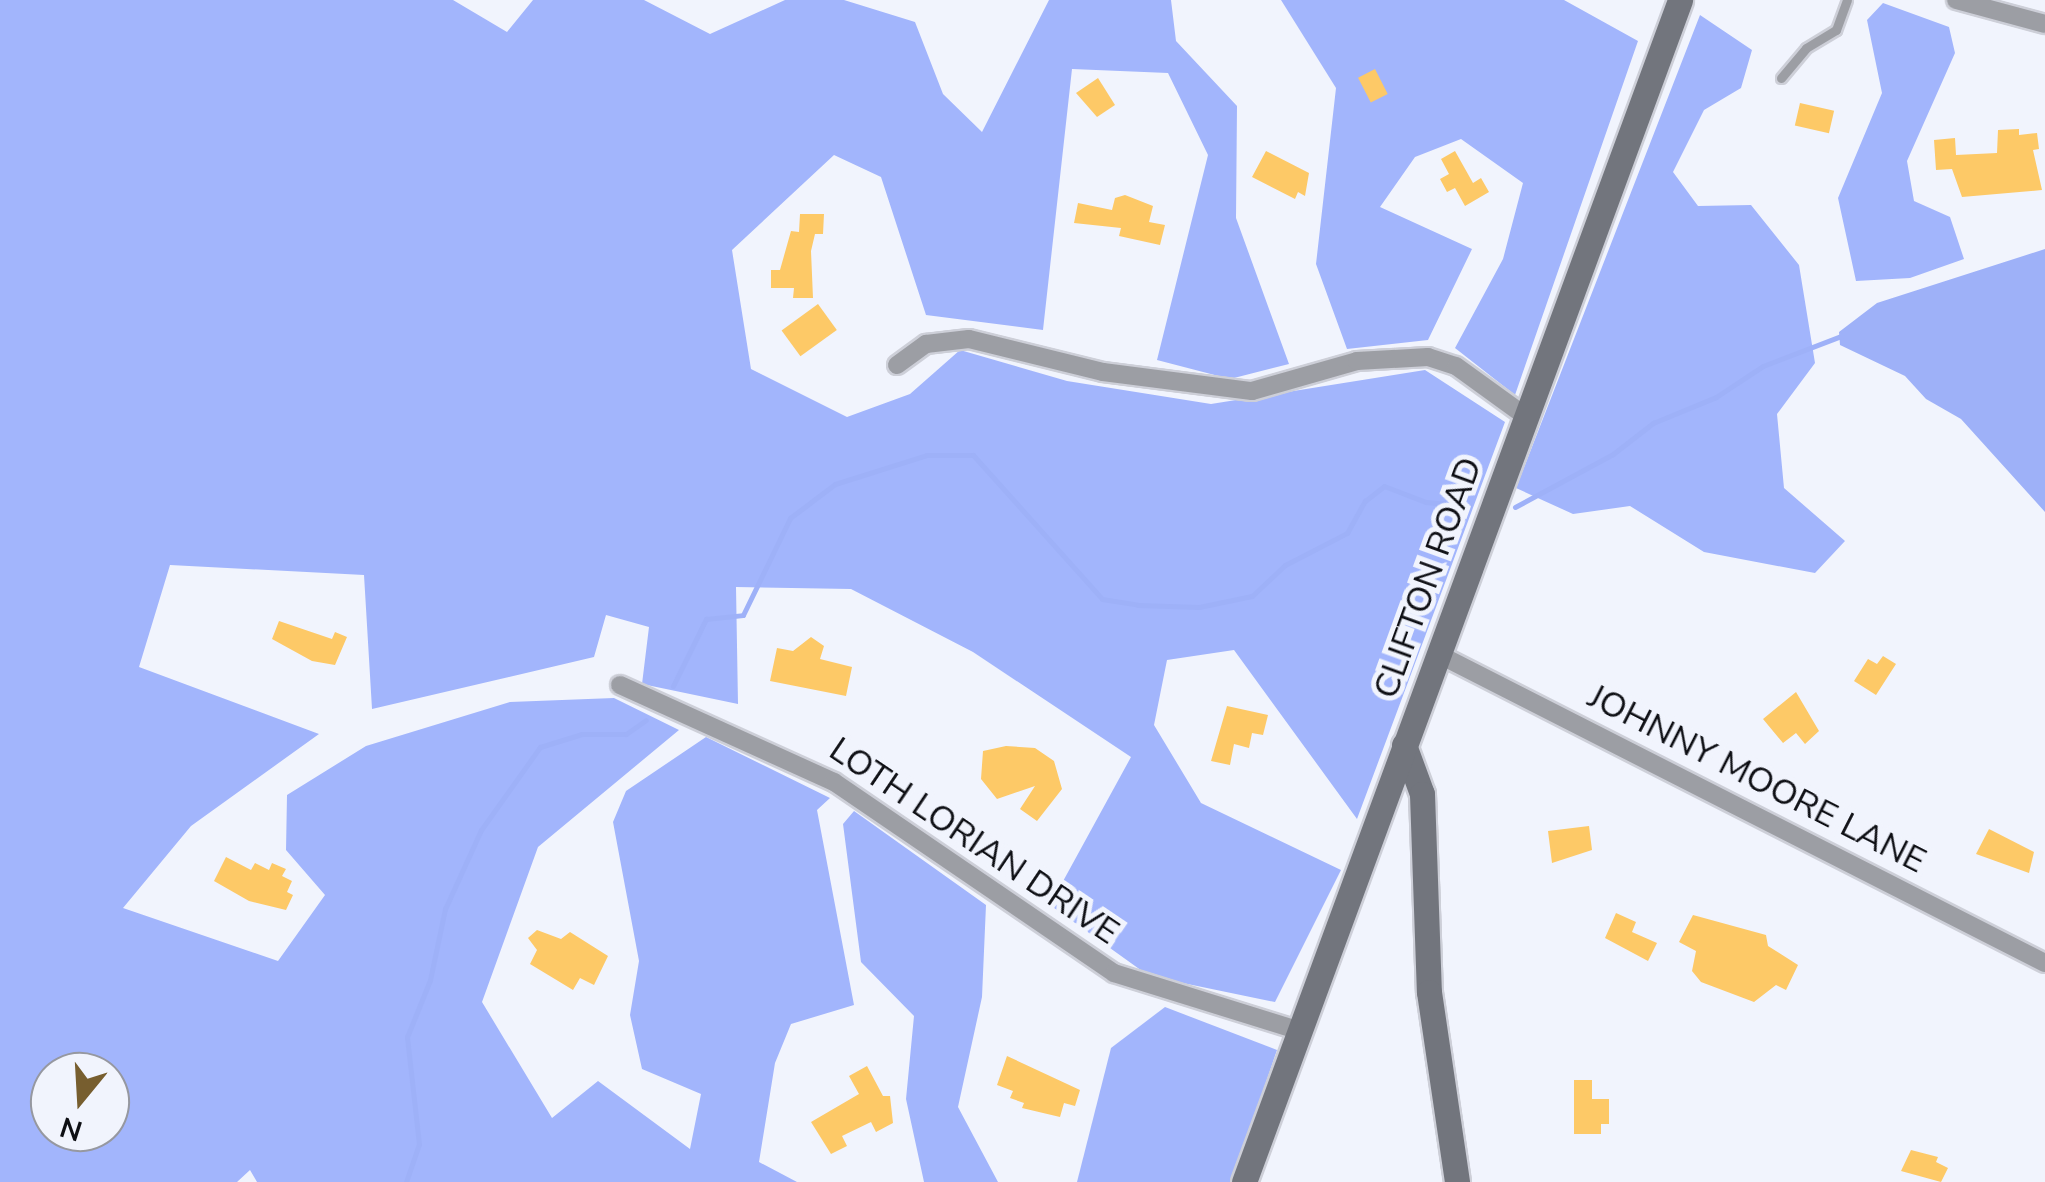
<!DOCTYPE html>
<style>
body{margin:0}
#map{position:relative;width:2045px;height:1182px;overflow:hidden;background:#f1f4fd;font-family:"Nunito Sans",sans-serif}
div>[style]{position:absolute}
.forest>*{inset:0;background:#a2b5fc}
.water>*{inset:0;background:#9eb1f8}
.stream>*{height:5px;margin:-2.5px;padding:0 2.5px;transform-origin:2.5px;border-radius:2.5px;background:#9eb1f8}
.building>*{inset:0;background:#fdc967;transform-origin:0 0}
.roads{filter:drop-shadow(2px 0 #cdcfd8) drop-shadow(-2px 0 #cdcfd8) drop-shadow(0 2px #cdcfd8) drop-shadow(0 -2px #cdcfd8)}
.lane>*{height:9px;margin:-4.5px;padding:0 4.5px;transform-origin:4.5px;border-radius:4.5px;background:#9c9ea4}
.street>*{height:18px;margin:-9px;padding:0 9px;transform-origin:9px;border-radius:9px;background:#9c9ea4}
.secondary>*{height:25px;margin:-12.5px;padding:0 12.5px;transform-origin:12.5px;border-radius:12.5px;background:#72757d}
span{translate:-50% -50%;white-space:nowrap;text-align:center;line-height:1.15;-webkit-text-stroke:10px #f1f4fd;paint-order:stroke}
.street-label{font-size:35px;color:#0e0f14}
.north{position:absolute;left:30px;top:1052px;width:100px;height:100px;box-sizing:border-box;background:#f1f4fd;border:2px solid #9698a0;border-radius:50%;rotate:198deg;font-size:28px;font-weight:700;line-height:40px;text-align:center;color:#0e0f14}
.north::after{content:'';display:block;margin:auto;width:35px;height:45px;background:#775e2f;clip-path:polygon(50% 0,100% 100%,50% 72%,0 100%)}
</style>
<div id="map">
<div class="forest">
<i style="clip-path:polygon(evenodd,0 0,453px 0,507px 32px,533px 0,644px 0,710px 34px,785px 0,844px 0,915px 22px,943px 94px,982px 132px,1049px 0,1171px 0,1176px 41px,1237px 106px,1236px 218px,1289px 364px,1230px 379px,1157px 360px,1208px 155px,1168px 73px,1072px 69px,1043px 330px,926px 315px,881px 177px,834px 155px,732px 250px,751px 369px,847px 417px,910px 394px,960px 350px,1067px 381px,1211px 404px,1425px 370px,1505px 422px,1357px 819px,1234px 650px,1167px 660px,1154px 725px,1201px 803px,1341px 870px,1275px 1002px,1149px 976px,1050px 905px,1131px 757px,973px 652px,851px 589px,736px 587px,738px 704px,642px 684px,649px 627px,606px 615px,594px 657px,372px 709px,364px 575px,170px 565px,139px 667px,319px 734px,191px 826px,123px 908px,278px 961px,325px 895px,286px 850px,287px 795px,366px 746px,510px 702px,614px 698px,679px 730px,538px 847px,482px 1002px,552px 1118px,598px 1081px,690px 1149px,701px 1094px,642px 1069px,630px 1015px,639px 961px,613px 822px,626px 791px,706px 737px,830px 798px,817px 810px,854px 1005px,791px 1024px,775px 1063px,759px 1162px,797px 1182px,257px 1182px,250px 1170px,237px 1182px,0 1182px,0 0,50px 1072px,110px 1072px,110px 1132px,50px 1132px,50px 1072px)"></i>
<i style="clip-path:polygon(1281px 0,1564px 0,1638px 41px,1515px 395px,1455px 348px,1503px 259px,1523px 183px,1461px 139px,1415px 157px,1380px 207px,1472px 249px,1428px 340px,1347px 349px,1316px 264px,1336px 88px)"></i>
<i style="clip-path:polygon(1883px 3px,1949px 27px,1955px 53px,1907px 161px,1914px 201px,1950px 217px,1964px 259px,1910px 278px,1856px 281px,1838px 198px,1882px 93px,1867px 20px)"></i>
<i style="clip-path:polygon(1700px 15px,1752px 50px,1741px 88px,1704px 110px,1673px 172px,1698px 206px,1751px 205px,1799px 265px,1815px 363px,1777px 414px,1784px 488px,1845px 541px,1815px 573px,1704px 552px,1630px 506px,1573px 514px,1516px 488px)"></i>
<i style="clip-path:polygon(854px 811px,986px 905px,982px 997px,958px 1107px,998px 1182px,924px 1182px,906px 1099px,914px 1016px,861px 962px,843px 824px)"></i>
<i style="clip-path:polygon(1165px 1007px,1277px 1050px,1232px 1182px,1077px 1182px,1111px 1048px)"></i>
</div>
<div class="water">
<i style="clip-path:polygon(2045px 249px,2045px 512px,1961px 419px,1926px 399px,1905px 376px,1840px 345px,1839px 332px,1877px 303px)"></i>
</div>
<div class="stream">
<i style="left:1515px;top:507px;width:111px;rotate:-28.4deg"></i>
<i style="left:1613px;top:454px;width:51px;rotate:-37.8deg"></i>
<i style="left:1653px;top:423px;width:68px;rotate:-22.4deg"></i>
<i style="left:1716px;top:397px;width:56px;rotate:-33.4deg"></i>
<i style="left:1763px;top:366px;width:84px;rotate:-21deg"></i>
<i style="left:673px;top:686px;width:75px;rotate:-63.8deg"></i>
<i style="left:706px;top:619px;width:37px;rotate:-6deg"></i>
<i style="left:743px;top:615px;width:108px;rotate:-64.1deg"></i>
<i style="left:790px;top:518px;width:56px;rotate:-37.1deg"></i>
<i style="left:835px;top:484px;width:96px;rotate:-17.5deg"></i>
<i style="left:927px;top:455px;width:46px"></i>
<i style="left:973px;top:455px;width:193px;rotate:48.1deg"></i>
<i style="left:1102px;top:599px;width:36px;rotate:9deg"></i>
<i style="left:1138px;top:605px;width:61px;rotate:1.9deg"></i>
<i style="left:1199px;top:607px;width:54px;rotate:-11.7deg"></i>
<i style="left:1252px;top:596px;width:45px;rotate:-43.2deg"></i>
<i style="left:1285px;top:565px;width:70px;rotate:-27.3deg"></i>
<i style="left:1347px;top:533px;width:37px;rotate:-61deg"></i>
<i style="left:1365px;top:501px;width:24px;rotate:-38deg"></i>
<i style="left:1384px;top:486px;width:45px;rotate:20.9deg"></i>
<i style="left:1426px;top:502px;width:43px;rotate:5.3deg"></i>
<i style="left:406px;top:1182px;width:40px;rotate:-71.1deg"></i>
<i style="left:419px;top:1144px;width:108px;rotate:-96.4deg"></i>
<i style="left:407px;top:1037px;width:61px;rotate:-68deg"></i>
<i style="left:430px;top:980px;width:73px;rotate:-78.1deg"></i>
<i style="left:445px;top:909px;width:87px;rotate:-65.5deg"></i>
<i style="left:481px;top:830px;width:102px;rotate:-54.6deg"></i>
<i style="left:540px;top:747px;width:44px;rotate:-17.2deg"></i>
<i style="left:582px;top:734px;width:44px"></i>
<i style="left:626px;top:734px;width:24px;rotate:-35deg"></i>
</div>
<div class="building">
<i style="left:1375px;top:69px;width:28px;height:19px;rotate:63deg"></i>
<i style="clip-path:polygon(1098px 78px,1115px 105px,1097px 117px,1076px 93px)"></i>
<i style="left:1800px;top:103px;width:35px;height:23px;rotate:13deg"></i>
<i style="clip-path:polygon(2019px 129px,2019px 135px,2037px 133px,2039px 149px,2033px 150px,2042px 190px,1962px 197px,1952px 169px,1936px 170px,1934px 140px,1955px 138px,1956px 155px,1997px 153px,1998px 130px)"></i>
<i style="clip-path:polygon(1266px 151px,1309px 173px,1305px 196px,1298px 192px,1295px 199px,1252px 177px)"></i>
<i style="clip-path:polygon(1455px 151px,1473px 183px,1481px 178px,1489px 192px,1465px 206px,1455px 188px,1447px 192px,1440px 179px,1449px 174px,1441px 159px)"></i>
<i style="clip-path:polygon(1125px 195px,1153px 206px,1149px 222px,1165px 225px,1160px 245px,1119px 236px,1121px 228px,1074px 223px,1078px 203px,1112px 210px,1115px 198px)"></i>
<i style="clip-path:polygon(800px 214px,824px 214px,823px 234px,815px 234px,811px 251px,813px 298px,793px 298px,794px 288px,771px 288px,771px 270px,780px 270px,791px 231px,799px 232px)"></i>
<i style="left:818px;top:304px;width:32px;height:45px;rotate:54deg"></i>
<i style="clip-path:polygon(279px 621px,332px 639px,335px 632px,347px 637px,335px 665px,312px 661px,272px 639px)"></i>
<i style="clip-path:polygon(811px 637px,824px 646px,820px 659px,852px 667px,846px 696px,770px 681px,777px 648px,793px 651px)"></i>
<i style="clip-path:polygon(1883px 656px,1896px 664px,1876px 695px,1854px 681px,1868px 659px,1877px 664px)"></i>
<i style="clip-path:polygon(1796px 692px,1819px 731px,1805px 744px,1796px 733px,1783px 743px,1763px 719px)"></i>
<i style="clip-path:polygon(1227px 706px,1268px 715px,1263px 735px,1252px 733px,1249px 748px,1234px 744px,1230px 765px,1211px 761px)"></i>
<i style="clip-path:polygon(1006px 746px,1035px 748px,1054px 761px,1062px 789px,1037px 821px,1020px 809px,1035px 786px,997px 799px,981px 779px,983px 751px)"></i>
<i style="clip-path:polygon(1589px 826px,1592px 850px,1552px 863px,1548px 831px)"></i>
<i style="clip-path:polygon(1989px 829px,2034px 852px,2029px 873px,1976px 854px)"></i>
<i style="clip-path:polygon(226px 857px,251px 870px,255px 863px,269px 870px,272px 863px,286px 869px,282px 876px,292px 881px,287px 892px,293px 895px,286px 910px,249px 901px,214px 881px)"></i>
<i style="clip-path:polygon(1616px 913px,1636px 922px,1632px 932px,1657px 943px,1648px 961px,1605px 938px)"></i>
<i style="clip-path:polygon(1693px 915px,1766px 935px,1768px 946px,1798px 965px,1786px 990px,1776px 985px,1754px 1002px,1701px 982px,1692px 971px,1696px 951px,1679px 942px)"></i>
<i style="clip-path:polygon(537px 930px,561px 939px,570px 932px,608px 956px,594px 985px,580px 978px,573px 990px,530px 964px,537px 950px,528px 938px)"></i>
<i style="clip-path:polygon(1007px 1056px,1080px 1090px,1075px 1106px,1064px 1103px,1060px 1117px,1022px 1108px,1024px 1103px,1010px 1098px,1013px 1091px,997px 1085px)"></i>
<i style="clip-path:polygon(867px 1066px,883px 1096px,890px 1096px,893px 1123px,876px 1132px,871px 1122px,842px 1136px,847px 1146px,831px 1154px,811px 1122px,859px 1094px,849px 1076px)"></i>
<i style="clip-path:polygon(1574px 1080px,1592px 1080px,1592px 1099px,1609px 1099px,1609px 1124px,1601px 1124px,1601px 1134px,1574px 1134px)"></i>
<i style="clip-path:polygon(1911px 1150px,1938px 1157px,1936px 1162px,1948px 1168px,1941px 1182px,1901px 1171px)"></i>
</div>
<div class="roads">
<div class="lane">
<i style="left:1781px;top:78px;width:39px;rotate:-50deg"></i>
<i style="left:1806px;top:48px;width:35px;rotate:-31deg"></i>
<i style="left:1836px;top:30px;width:32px;rotate:-70deg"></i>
</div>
<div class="street">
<i style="left:1956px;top:0;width:92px;rotate:15.1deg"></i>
<i style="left:897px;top:365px;width:36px;rotate:-36deg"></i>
<i style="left:926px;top:344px;width:43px;rotate:-6.6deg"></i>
<i style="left:969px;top:339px;width:138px;rotate:13.8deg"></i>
<i style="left:1103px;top:372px;width:150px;rotate:7.3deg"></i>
<i style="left:1252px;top:391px;width:109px;rotate:-15.9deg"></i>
<i style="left:1357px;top:361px;width:71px;rotate:-3.2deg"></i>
<i style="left:1428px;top:357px;width:29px;rotate:18deg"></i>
<i style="left:1456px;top:366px;width:85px;rotate:35.9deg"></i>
<i style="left:1438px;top:654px;width:681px;rotate:26.98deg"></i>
<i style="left:620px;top:685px;width:235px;rotate:24.4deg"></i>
<i style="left:834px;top:782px;width:339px;rotate:34.3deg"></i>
<i style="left:1114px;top:973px;width:195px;rotate:17.3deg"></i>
</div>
<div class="secondary">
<i style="left:1404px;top:745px;width:52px;rotate:69.8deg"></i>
<i style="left:1422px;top:794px;width:198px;rotate:88deg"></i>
<i style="left:1429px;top:992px;width:192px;rotate:81.6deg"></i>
<i style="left:1244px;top:1182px;width:1260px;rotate:-69.75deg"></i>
</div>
</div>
<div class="street-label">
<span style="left:1428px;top:578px;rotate:-70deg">CLIFTON ROAD</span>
<span style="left:1757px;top:779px;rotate:27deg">JOHNNY MOORE LANE</span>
<span style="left:974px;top:841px;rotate:34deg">LOTH LORIAN DRIVE</span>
</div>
<div class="north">N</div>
</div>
